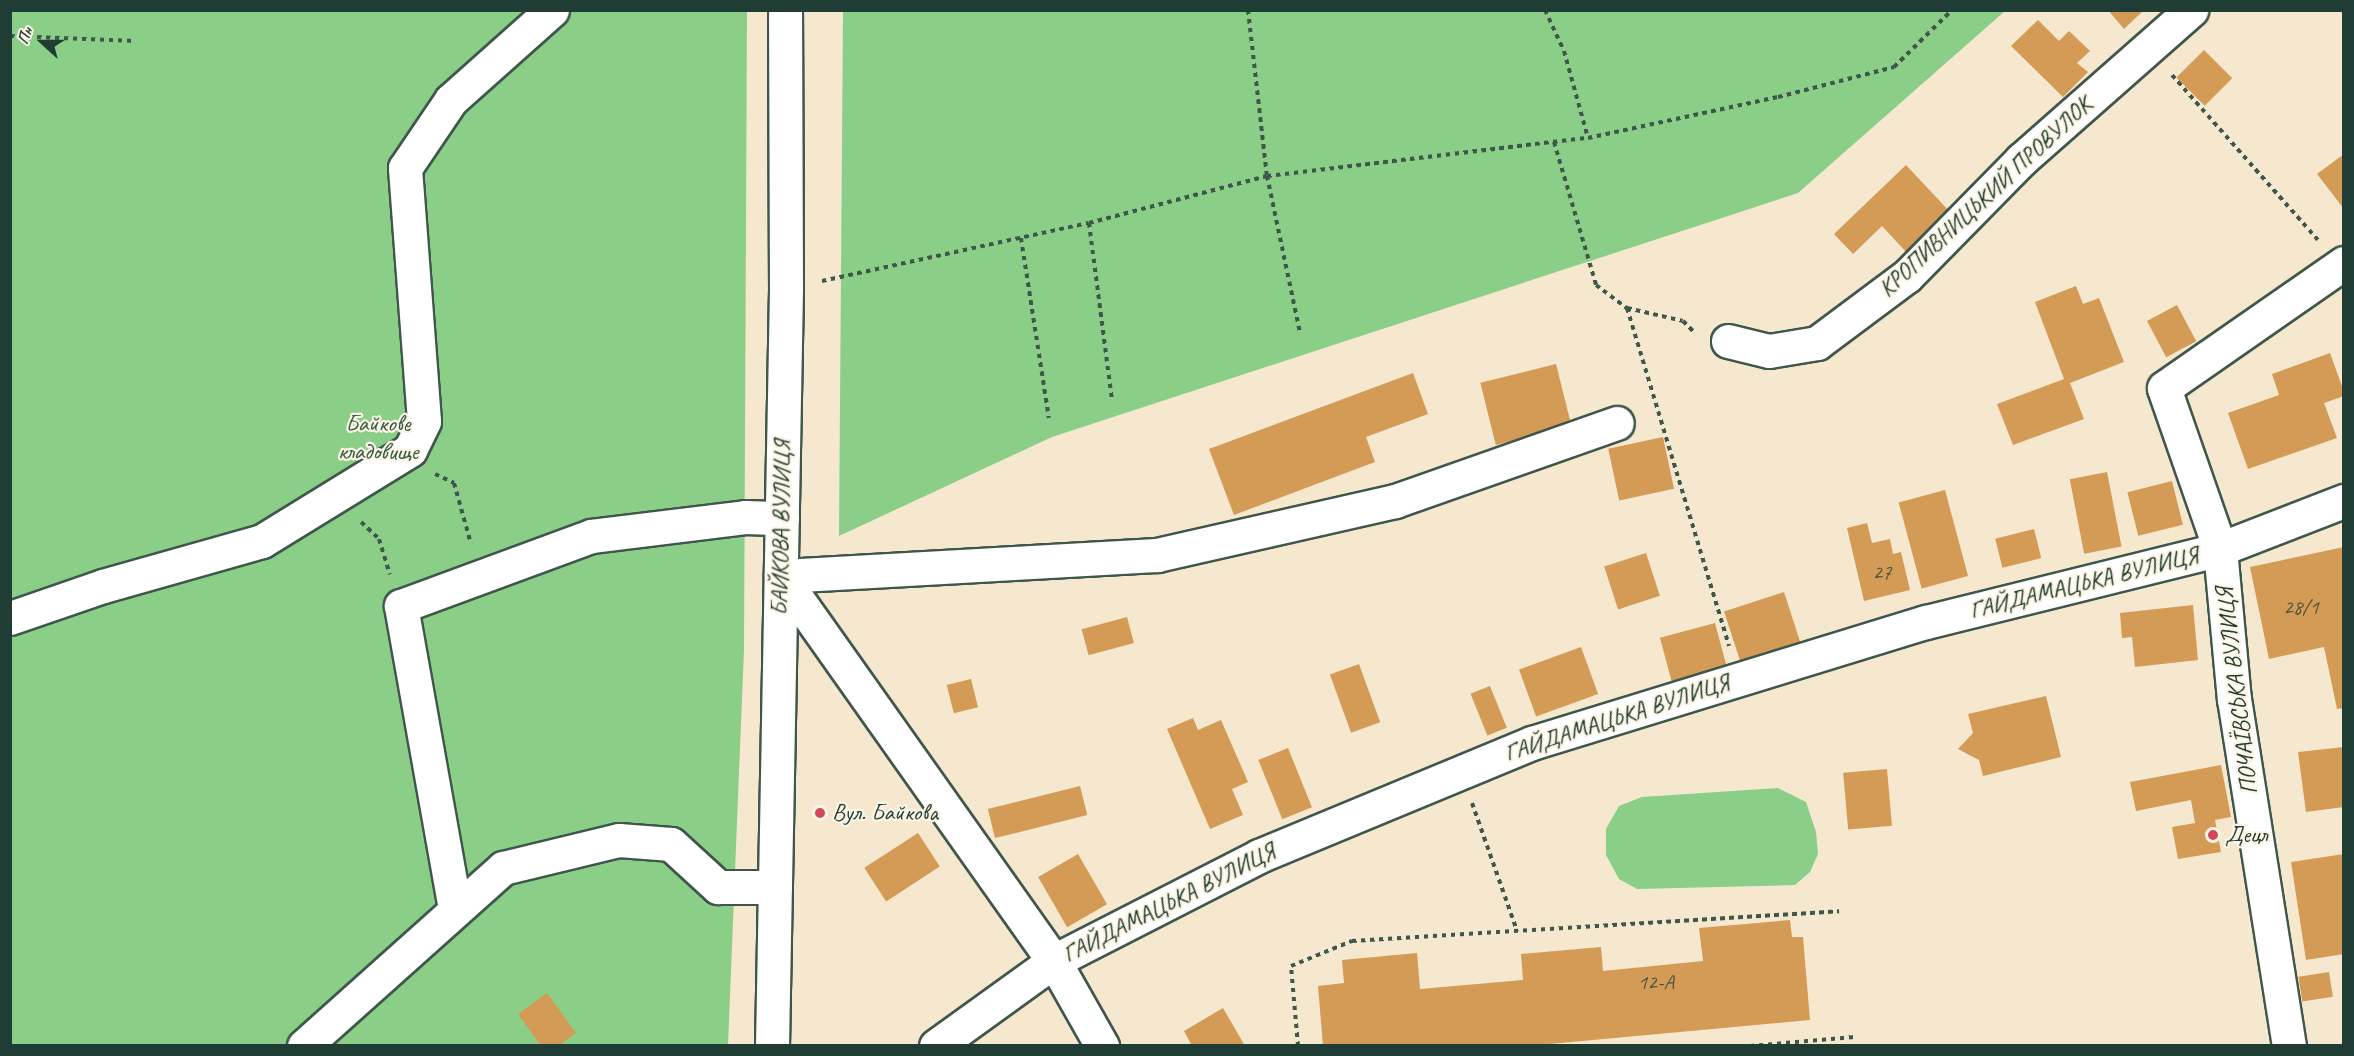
<!DOCTYPE html>
<meta charset="utf-8">
<style>
body{margin:0}
#map{position:relative;width:2354px;height:1056px;overflow:hidden;background:#f5e8ce;font-family:Caveat,sans-serif}
div>[style]{position:absolute}
.green>*{inset:0;background:#8ace87}
.building>*{inset:0;background:#d49b57;transform-origin:0 0}
.path>*{height:4px;margin-top:-2px;transform-origin:0;background:repeating-linear-gradient(90deg,#3f574b 0 4.5px,transparent 0 9px)}
.roads{filter:drop-shadow(2px 0 #3f574b) drop-shadow(-2px 0 #3f574b) drop-shadow(0 2px #3f574b) drop-shadow(0 -2px #3f574b)}
.minor>*{height:33px;margin:-16.5px;padding:0 16.5px;transform-origin:16.5px;border-radius:16.5px;background:#fff}
.dots>*{width:16px;height:16px;translate:-50% -50%;box-sizing:border-box;border:3px solid #fcf5e5;border-radius:50%}
span{translate:-50% -50%;white-space:nowrap;text-align:center;line-height:1.15;-webkit-text-stroke:4.5px #fcf5e5;paint-order:stroke}
.number-label{font-size:21px;color:#4c543d}
.number-label span{-webkit-text-stroke-width:0}
.street-label{font-size:24px;color:#1f3d34}
.park-label{font-size:24px;color:#345a45}
.poi-label{font-size:24px;color:#1f3d34}
.left{translate:0 -50%;text-align:left}
.frame{position:absolute;inset:0;border:12px solid #1f3d34;pointer-events:none}
.north{position:absolute;left:12px;top:12px;width:60px;height:60px;-webkit-text-stroke:4px #fcf5e5;paint-order:stroke;rotate:291deg;font-size:16px;font-weight:700;line-height:24px;text-align:center;color:#1f3d34}
.north::after{content:'';display:block;margin:auto;width:21px;height:27px;background:#1f3d34;clip-path:polygon(50% 0,100% 100%,50% 72%,0 100%)}
</style>
<div id="map">
<div class="green">
<i style="clip-path:polygon(10px 11px,747px 11px,744px 649px,728px 1045px,11px 1045px)"></i>
<i style="clip-path:polygon(843px 11px,843px 10px,2005px 11px,1798px 193px,1052px 437px,839px 536px)"></i>
<i style="clip-path:polygon(1778px 788px,1806px 802px,1816px 832px,1818px 854px,1810px 872px,1795px 885px,1637px 889px,1619px 879px,1606px 855px,1606px 829px,1619px 806px,1642px 797px)"></i>
</div>
<div class="building">
<i style="clip-path:polygon(2108px 10px,2144px 10px,2124px 29px)"></i>
<i style="clip-path:polygon(2038px 20px,2059px 41px,2069px 31px,2090px 51px,2077px 63px,2088px 72px,2063px 97px,2011px 46px)"></i>
<i style="left:2204px;top:50px;width:40px;height:39px;rotate:45deg"></i>
<i style="clip-path:polygon(2344px 154px,2344px 209px,2317px 174px)"></i>
<i style="clip-path:polygon(1906px 165px,1950px 212px,1907px 253px,1882px 226px,1853px 254px,1834px 234px)"></i>
<i style="clip-path:polygon(2076px 286px,2083px 304px,2099px 298px,2124px 362px,2070px 383px,2084px 419px,2013px 445px,1997px 404px,2064px 379px,2035px 302px)"></i>
<i style="left:2177px;top:305px;width:41px;height:34px;rotate:62deg"></i>
<i style="clip-path:polygon(2330px 353px,2344px 392px,2344px 396px,2324px 403px,2337px 438px,2248px 469px,2228px 413px,2279px 395px,2272px 374px)"></i>
<i style="left:1556px;top:364px;width:64px;height:78px;rotate:76deg"></i>
<i style="clip-path:polygon(1413px 373px,1428px 414px,1366px 437px,1375px 462px,1234px 515px,1209px 449px)"></i>
<i style="left:1663px;top:437px;width:53px;height:56px;rotate:78deg"></i>
<i style="left:2107px;top:472px;width:76px;height:38px;rotate:79deg"></i>
<i style="left:2172px;top:481px;width:45px;height:46px;rotate:76deg"></i>
<i style="left:1945px;top:490px;width:89px;height:48px;rotate:75deg"></i>
<i style="clip-path:polygon(1867px 523px,1872px 543px,1890px 539px,1893px 554px,1901px 552px,1910px 590px,1864px 601px,1847px 528px)"></i>
<i style="left:2034px;top:529px;width:30px;height:40px;rotate:76deg"></i>
<i style="clip-path:polygon(2344px 547px,2344px 708px,2337px 709px,2324px 647px,2269px 659px,2250px 567px)"></i>
<i style="left:1646px;top:553px;width:45px;height:44px;rotate:72deg"></i>
<i style="left:1784px;top:592px;width:58px;height:63px;rotate:72deg"></i>
<i style="clip-path:polygon(2193px 605px,2198px 660px,2135px 667px,2132px 637px,2122px 638px,2120px 613px)"></i>
<i style="left:1127px;top:617px;width:27px;height:47px;rotate:75deg"></i>
<i style="left:1715px;top:623px;width:50px;height:57px;rotate:75deg"></i>
<i style="left:1581px;top:647px;width:50px;height:66px;rotate:70deg"></i>
<i style="left:1359px;top:664px;width:62px;height:31px;rotate:70deg"></i>
<i style="left:971px;top:679px;width:29px;height:25px;rotate:76deg"></i>
<i style="left:1490px;top:686px;width:45px;height:21px;rotate:68deg"></i>
<i style="clip-path:polygon(2046px 696px,2061px 757px,1983px 776px,1979px 760px,1958px 749px,1973px 733px,1968px 714px)"></i>
<i style="clip-path:polygon(1193px 718px,1198px 730px,1221px 720px,1248px 782px,1232px 789px,1243px 815px,1210px 829px,1167px 729px)"></i>
<i style="clip-path:polygon(2344px 747px,2344px 807px,2306px 812px,2298px 752px)"></i>
<i style="left:1288px;top:748px;width:64px;height:32px;rotate:68deg"></i>
<i style="clip-path:polygon(2221px 765px,2231px 817px,2215px 820px,2221px 852px,2178px 859px,2172px 827px,2195px 823px,2191px 800px,2136px 811px,2130px 782px)"></i>
<i style="left:1887px;top:769px;width:57px;height:44px;rotate:85deg"></i>
<i style="left:1080px;top:786px;width:30px;height:95px;rotate:76deg"></i>
<i style="left:918px;top:833px;width:40px;height:64px;rotate:57deg"></i>
<i style="left:1078px;top:854px;width:58px;height:46px;rotate:60deg"></i>
<i style="clip-path:polygon(2344px 854px,2344px 954px,2306px 960px,2291px 862px)"></i>
<i style="clip-path:polygon(1790px 920px,1792px 937px,1803px 937px,1810px 1020px,1528px 1046px,1323px 1046px,1318px 986px,1344px 983px,1342px 960px,1417px 953px,1420px 989px,1523px 980px,1521px 954px,1601px 947px,1603px 971px,1703px 961px,1699px 928px)"></i>
<i style="left:2329px;top:972px;width:25px;height:31px;rotate:81deg"></i>
<i style="clip-path:polygon(547px 993px,576px 1033px,558px 1046px,541px 1046px,518px 1014px)"></i>
<i style="clip-path:polygon(1223px 1008px,1245px 1046px,1192px 1046px,1184px 1031px)"></i>
</div>
<div class="path">
<i style="left:1248px;top:10px;width:167px;rotate:83.5deg"></i>
<i style="left:1267px;top:176px;width:160px;rotate:78.1deg"></i>
<i style="left:1545px;top:10px;width:45px;rotate:65.1deg"></i>
<i style="left:1564px;top:51px;width:90px;rotate:74.6deg"></i>
<i style="left:10px;top:36px;width:126px;rotate:2.3deg"></i>
<i style="left:2172px;top:75px;width:220px;rotate:48.5deg"></i>
<i style="left:1554px;top:142px;width:149px;rotate:73.6deg"></i>
<i style="left:1596px;top:285px;width:39px;rotate:37deg"></i>
<i style="left:1627px;top:308px;width:57px;rotate:13.1deg"></i>
<i style="left:1683px;top:321px;width:18px;rotate:45deg"></i>
<i style="left:1089px;top:223px;width:179px;rotate:82.6deg"></i>
<i style="left:1021px;top:238px;width:182px;rotate:81.2deg"></i>
<i style="left:822px;top:281px;width:273px;rotate:-12.3deg"></i>
<i style="left:1089px;top:223px;width:184px;rotate:-14.8deg"></i>
<i style="left:1267px;top:176px;width:323px;rotate:-6.8deg"></i>
<i style="left:1588px;top:138px;width:194px;rotate:-12.2deg"></i>
<i style="left:1778px;top:97px;width:120px;rotate:-14.5deg"></i>
<i style="left:1894px;top:67px;width:81px;rotate:-44.5deg"></i>
<i style="left:1627px;top:308px;width:353px;rotate:73.2deg"></i>
<i style="left:435px;top:474px;width:21px;rotate:25deg"></i>
<i style="left:454px;top:483px;width:63px;rotate:74.4deg"></i>
<i style="left:361px;top:522px;width:25px;rotate:43deg"></i>
<i style="left:379px;top:539px;width:37px;rotate:73deg"></i>
<i style="left:1472px;top:803px;width:136px;rotate:70.6deg"></i>
<i style="left:1298px;top:1046px;width:80px;rotate:-95deg"></i>
<i style="left:1291px;top:966px;width:66px;rotate:-22.3deg"></i>
<i style="left:1352px;top:941px;width:488px;rotate:-3.5deg"></i>
<i style="left:1750px;top:1046px;width:105px;rotate:-4.9deg"></i>
</div>
<div class="roads">
<div class="minor">
<i style="left:1728px;top:341px;width:42px;rotate:13.7deg"></i>
<i style="left:1769px;top:351px;width:49px;rotate:-9.5deg"></i>
<i style="left:1817px;top:343px;width:112px;rotate:-36.7deg"></i>
<i style="left:1907px;top:276px;width:163px;rotate:-45.5deg"></i>
<i style="left:2021px;top:160px;width:227px;rotate:-41.4deg"></i>
<i style="left:781px;top:576px;width:377px;rotate:-3.2deg"></i>
<i style="left:1157px;top:555px;width:244px;rotate:-12.8deg"></i>
<i style="left:1395px;top:501px;width:235px;rotate:-19.4deg"></i>
<i style="left:781px;top:576px;width:472px;rotate:54.7deg"></i>
<i style="left:1054px;top:961px;width:98px;rotate:60.5deg"></i>
<i style="left:10px;top:618px;width:98px;rotate:-19deg"></i>
<i style="left:103px;top:586px;width:165px;rotate:-15.8deg"></i>
<i style="left:262px;top:541px;width:174px;rotate:-31.6deg"></i>
<i style="left:410px;top:450px;width:32px;rotate:-64deg"></i>
<i style="left:424px;top:421px;width:254px;rotate:-94.3deg"></i>
<i style="left:405px;top:168px;width:82px;rotate:-55.9deg"></i>
<i style="left:451px;top:100px;width:135px;rotate:-41.7deg"></i>
<i style="left:455px;top:909px;width:308px;rotate:-100.1deg"></i>
<i style="left:401px;top:606px;width:202px;rotate:-20.2deg"></i>
<i style="left:591px;top:536px;width:155px;rotate:-7deg"></i>
<i style="left:745px;top:517px;width:37px;rotate:2deg"></i>
<i style="left:304px;top:1046px;width:267px;rotate:-41.8deg"></i>
<i style="left:503px;top:868px;width:119px;rotate:-13.6deg"></i>
<i style="left:619px;top:840px;width:52px;rotate:4.4deg"></i>
<i style="left:671px;top:844px;width:64px;rotate:42.5deg"></i>
<i style="left:718px;top:887px;width:57px"></i>
<i style="left:772px;top:1046px;width:757px;rotate:-88.94deg"></i>
<i style="left:786px;top:289px;width:279px;rotate:-90.2deg"></i>
<i style="left:936px;top:1046px;width:145px;rotate:-35.8deg"></i>
<i style="left:1054px;top:961px;width:230px;rotate:-27.1deg"></i>
<i style="left:1259px;top:856px;width:295px;rotate:-22.5deg"></i>
<i style="left:1532px;top:743px;width:412px;rotate:-17.1deg"></i>
<i style="left:1926px;top:622px;width:303px;rotate:-13.9deg"></i>
<i style="left:2220px;top:549px;width:133px;rotate:-21.2deg"></i>
<i style="left:2289px;top:1046px;width:350px;rotate:-99deg"></i>
<i style="left:2234px;top:700px;width:152px;rotate:-95.3deg"></i>
<i style="left:2220px;top:549px;width:170px;rotate:-109.2deg"></i>
<i style="left:2164px;top:388px;width:219px;rotate:-34.8deg"></i>
</div>
</div>
<div class="dots">
<i style="left:820px;top:813px;background:#d1495b"></i>
<i style="left:2213px;top:835px;background:#d1495b"></i>
</div>
<div class="number-label">
<span style="left:1882px;top:572px">27</span>
<span style="left:2301px;top:607px">28/1</span>
<span style="left:1656px;top:982px">12-А</span>
</div>
<div class="street-label">
<span style="left:1985px;top:197px;rotate:-43deg">КРОПИВНИЦЬКИЙ ПРОВУЛОК</span>
<span style="left:781px;top:528px;rotate:-89deg">БАЙКОВА ВУЛИЦЯ</span>
<span style="left:2084px;top:583px;rotate:-14deg">ГАЙДАМАЦЬКА ВУЛИЦЯ</span>
<span style="left:2237px;top:691px;rotate:-97deg">ПОЧАЇВСЬКА ВУЛИЦЯ</span>
<span style="left:1617px;top:718px;rotate:-18deg">ГАЙДАМАЦЬКА ВУЛИЦЯ</span>
<span style="left:1169px;top:903px;rotate:-27deg">ГАЙДАМАЦЬКА ВУЛИЦЯ</span>
</div>
<div class="park-label">
<span style="left:378px;top:438px">Байкове<br>кладовище</span>
</div>
<div class="poi-label">
<span class="left" style="left:832px;top:813px">Вул. Байкова</span>
<span class="left" style="left:2225px;top:835px">Децл</span>
</div>
<div class="frame"></div>
<div class="north">Пн</div>
</div>
